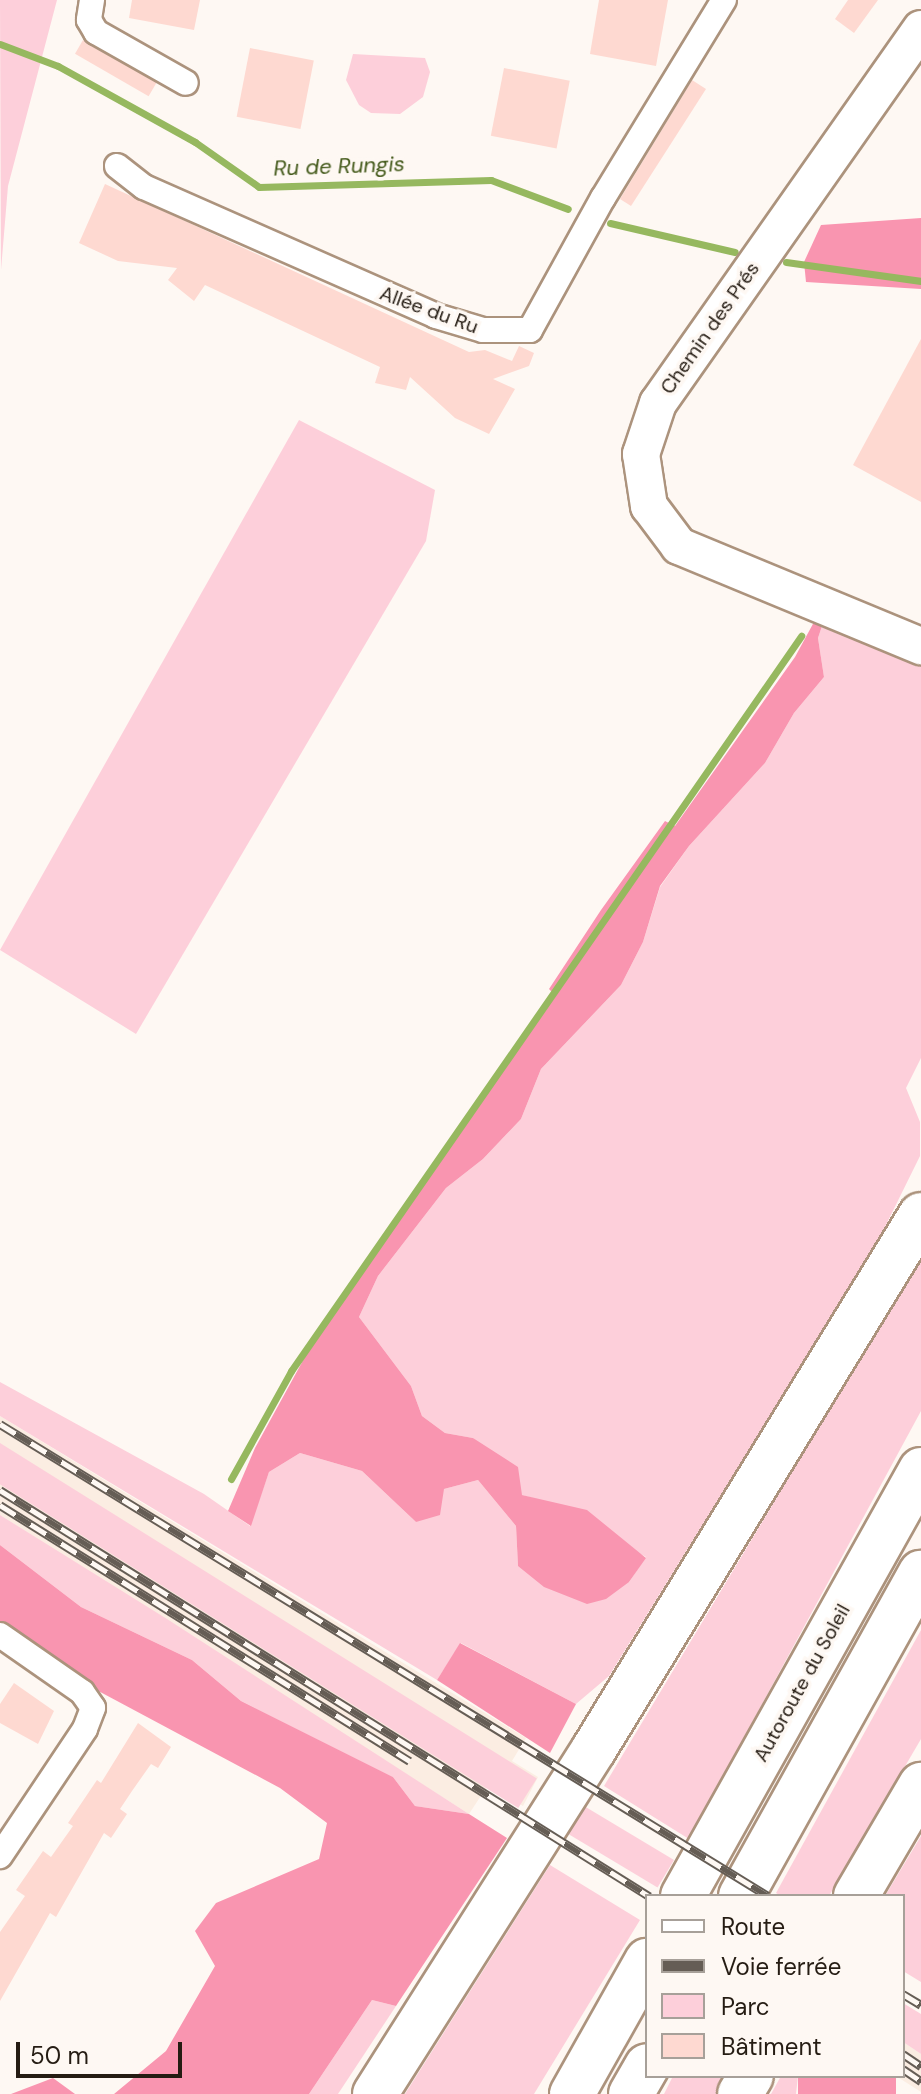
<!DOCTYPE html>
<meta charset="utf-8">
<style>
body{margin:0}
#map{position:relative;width:921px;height:2094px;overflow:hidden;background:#fef8f3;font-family:"DM Sans",sans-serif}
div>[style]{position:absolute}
.built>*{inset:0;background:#fbede2}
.green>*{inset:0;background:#fdcfda;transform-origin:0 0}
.forest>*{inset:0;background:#f995b0;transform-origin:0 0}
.stream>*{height:7px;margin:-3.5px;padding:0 3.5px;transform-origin:3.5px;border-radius:3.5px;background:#96b85f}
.building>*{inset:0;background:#fed9d1;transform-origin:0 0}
.roads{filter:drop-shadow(2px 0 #ac937d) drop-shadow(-2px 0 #ac937d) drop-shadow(0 2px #ac937d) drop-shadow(0 -2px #ac937d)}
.street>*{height:24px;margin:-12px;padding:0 12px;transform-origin:12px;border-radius:12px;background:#fff}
.secondary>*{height:36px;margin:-18px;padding:0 18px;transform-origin:18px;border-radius:18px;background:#fff}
.highway>*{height:44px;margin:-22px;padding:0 22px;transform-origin:22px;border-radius:22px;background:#fff}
.rail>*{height:9px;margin-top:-4.5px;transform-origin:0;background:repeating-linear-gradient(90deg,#fef8f3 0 18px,#655d55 0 36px);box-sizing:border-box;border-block:2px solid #655d55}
span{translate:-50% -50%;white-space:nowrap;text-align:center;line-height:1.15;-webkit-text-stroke:7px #fef8f3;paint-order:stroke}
.street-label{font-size:20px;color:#251c13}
.water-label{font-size:22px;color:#43591a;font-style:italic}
.legend{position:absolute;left:645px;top:1894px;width:260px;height:184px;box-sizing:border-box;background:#fef8f3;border:2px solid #a7a099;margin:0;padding:10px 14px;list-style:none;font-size:24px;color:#251c13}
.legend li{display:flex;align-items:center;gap:16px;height:40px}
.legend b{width:40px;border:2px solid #a7a099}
.scale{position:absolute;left:16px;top:2042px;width:166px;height:36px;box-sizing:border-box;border:4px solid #251c13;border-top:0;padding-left:10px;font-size:24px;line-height:28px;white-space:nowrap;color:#251c13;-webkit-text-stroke:6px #fef8f3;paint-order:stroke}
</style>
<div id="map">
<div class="built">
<i style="clip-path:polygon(0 1416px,526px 1738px,512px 1761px,538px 1777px,523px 1806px,488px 1785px,469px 1814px,0 1515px)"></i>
<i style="clip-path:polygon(903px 2042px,921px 2054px,921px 2092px,896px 2076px,903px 2076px)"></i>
</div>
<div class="green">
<i style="clip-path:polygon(0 0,57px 0,8px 186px,1px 270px)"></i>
<i style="clip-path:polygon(353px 54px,425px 58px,430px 72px,423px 97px,400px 114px,371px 113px,359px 105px,346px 80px)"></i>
<i style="clip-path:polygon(299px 420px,435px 490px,426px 541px,136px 1034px,0 950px)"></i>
<i style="clip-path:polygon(823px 623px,921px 660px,921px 1058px,906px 1088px,920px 1122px,920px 1156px,880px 1237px,609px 1676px,576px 1704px,461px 1643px,437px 1680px,0 1416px,0 1382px,204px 1494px,250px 1526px,269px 1472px,300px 1453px,362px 1471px,416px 1522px,444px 1489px,478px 1480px,516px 1526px,518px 1566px,629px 1582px,646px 1557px,550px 1503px,522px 1495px,473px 1438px,445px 1433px,422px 1416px,411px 1386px,359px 1317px,378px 1276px,446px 1188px,483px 1159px,521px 1119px,541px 1069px,621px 985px,643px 942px,660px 887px,689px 846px,765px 763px,794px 713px,824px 677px,818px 638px)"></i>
<i style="clip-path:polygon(921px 1257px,921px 1411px,689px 1839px,604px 1786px)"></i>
<i style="left:0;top:1443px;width:633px;height:35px;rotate:32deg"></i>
<i style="clip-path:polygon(0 1515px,167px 1619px,469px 1814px,415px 1806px,393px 1777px,241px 1701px,192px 1660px,81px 1607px,0 1545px)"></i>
<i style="clip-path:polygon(921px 1630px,921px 1739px,829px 1896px,781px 1896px,776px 1893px)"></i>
<i style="left:584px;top:1806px;width:105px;height:32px;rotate:31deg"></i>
<i style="clip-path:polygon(921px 1836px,921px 1982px,903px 1971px,903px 1896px,885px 1896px)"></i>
<i style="clip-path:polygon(550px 1865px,640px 1920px,534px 2094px,405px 2094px)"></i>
<i style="clip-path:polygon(372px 2000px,396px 2006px,338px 2094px,309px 2094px)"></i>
<i style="clip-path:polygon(903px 2003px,921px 2014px,921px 2054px,903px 2042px)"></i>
<i style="clip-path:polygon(673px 2076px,726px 2076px,716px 2094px,664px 2094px)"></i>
<i style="clip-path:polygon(781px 2076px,798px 2076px,796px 2094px,771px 2094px)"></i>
</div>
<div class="forest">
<i style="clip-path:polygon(921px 218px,921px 289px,806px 282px,804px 262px,821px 225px)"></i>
<i style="clip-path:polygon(814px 622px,823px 623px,818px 638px,824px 677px,794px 713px,765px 763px,689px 846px,660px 886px,643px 942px,621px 985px,541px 1069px,521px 1119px,483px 1159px,446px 1188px,378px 1276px,359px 1317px,411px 1386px,422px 1416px,445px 1433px,473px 1438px,518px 1467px,522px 1495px,587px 1510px,646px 1558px,629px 1582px,606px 1599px,587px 1604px,544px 1587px,518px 1566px,516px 1526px,478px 1480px,444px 1489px,440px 1515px,416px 1522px,362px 1471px,300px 1453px,269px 1472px,251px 1526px,228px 1511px,255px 1448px,306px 1355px,555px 995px,549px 989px,601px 910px,665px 821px,675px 826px,795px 657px)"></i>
<i style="clip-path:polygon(0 1545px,81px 1607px,192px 1660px,241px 1701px,393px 1777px,415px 1806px,469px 1814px,507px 1838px,396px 2006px,372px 2000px,309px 2094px,114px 2094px,166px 2051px,215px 1966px,195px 1931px,216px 1903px,319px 1859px,327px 1823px,280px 1788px,89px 1686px,0 1627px)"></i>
<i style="clip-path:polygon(460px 1643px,576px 1704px,550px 1753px,437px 1680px)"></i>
<i style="left:798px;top:2076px;width:98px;height:18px"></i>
<i style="clip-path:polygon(53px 2078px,75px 2094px,11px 2094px)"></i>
</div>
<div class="stream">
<i style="left:0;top:44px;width:62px;rotate:20.8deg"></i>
<i style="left:58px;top:66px;width:157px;rotate:29deg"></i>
<i style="left:195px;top:142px;width:78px;rotate:35.1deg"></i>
<i style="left:259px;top:187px;width:232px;rotate:-1.7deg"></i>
<i style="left:491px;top:180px;width:82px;rotate:20.6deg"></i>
<i style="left:610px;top:223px;width:128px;rotate:13.1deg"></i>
<i style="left:786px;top:262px;width:136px;rotate:8deg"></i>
<i style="left:231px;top:1479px;width:124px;rotate:-60.9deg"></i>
<i style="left:291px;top:1371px;width:895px;rotate:-55.24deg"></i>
</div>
<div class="building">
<i style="clip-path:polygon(132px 0,200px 0,194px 30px,129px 18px)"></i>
<i style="clip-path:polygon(599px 0,668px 0,656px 66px,590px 54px)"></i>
<i style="clip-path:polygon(848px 0,878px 0,854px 33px,835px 19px)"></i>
<i style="left:83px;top:40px;width:85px;height:16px;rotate:30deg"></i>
<i style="left:250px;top:48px;width:65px;height:70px;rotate:11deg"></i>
<i style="left:504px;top:68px;width:67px;height:69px;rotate:11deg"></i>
<i style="clip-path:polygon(692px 80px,706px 89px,631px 206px,620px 199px)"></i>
<i style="clip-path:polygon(105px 184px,469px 352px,485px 350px,512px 361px,519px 346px,534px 353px,529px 366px,493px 379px,515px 389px,489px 434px,455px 418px,410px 377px,406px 390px,375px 383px,380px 367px,205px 285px,194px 301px,168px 280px,177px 268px,118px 261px,79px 243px)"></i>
<i style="clip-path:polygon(921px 339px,921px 502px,853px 465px)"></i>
<i style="clip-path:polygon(14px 1683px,54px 1711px,38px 1744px,0 1723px,0 1704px)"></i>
<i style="clip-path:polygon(138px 1723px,171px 1747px,158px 1768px,151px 1764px,132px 1791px,120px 1809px,127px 1814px,111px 1838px,104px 1833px,56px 1917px,50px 1913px,0 2001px,0 1932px,25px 1896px,16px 1890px,43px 1851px,51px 1857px,73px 1826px,68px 1823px,97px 1780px,101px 1783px)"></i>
</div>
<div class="roads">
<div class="street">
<i style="left:92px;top:0;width:20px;rotate:99deg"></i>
<i style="left:89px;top:20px;width:14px;rotate:60deg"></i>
<i style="left:96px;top:32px;width:103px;rotate:29.5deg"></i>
<i style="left:117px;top:166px;width:34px;rotate:38deg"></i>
<i style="left:144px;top:187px;width:319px;rotate:23.8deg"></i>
<i style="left:436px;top:316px;width:49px;rotate:16.6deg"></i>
<i style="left:483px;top:330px;width:47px"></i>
<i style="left:530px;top:330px;width:151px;rotate:-61.1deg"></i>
<i style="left:603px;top:198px;width:232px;rotate:-58.6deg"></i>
<i style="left:0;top:1635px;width:100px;rotate:34.8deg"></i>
<i style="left:82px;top:1692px;width:19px;rotate:55deg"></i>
<i style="left:93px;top:1708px;width:22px;rotate:111deg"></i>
<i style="left:85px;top:1729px;width:153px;rotate:123.8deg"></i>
</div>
<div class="secondary">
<i style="left:921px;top:29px;width:457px;rotate:125.1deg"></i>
<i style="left:658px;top:403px;width:54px;rotate:108.4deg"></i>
<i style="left:641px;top:454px;width:53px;rotate:81.3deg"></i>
<i style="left:649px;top:506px;width:50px;rotate:53.1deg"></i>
<i style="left:679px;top:546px;width:262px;rotate:22.5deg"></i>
</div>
<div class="highway">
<i style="left:683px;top:1896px;width:488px;rotate:-60.8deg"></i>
<i style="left:741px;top:1896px;width:370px;rotate:-60.9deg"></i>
<i style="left:856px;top:1896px;width:129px;rotate:-59.6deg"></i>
<i style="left:375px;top:2094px;width:409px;rotate:-57.6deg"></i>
<i style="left:594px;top:1749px;width:626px;rotate:-58.52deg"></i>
<i style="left:572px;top:2094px;width:153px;rotate:-60.6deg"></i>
<i style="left:631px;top:2094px;width:32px;rotate:-60deg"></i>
<i style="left:740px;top:2094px;width:21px;rotate:-59deg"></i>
</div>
</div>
<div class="rail">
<i style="left:0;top:1424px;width:901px;rotate:31.57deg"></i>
<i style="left:0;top:1490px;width:766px;rotate:32.03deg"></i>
<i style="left:0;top:1505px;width:483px;rotate:32deg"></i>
<i style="left:903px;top:1994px;width:21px;rotate:31deg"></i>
<i style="left:903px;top:2054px;width:22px;rotate:34deg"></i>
<i style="left:903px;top:2069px;width:22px;rotate:34deg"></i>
</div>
<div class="street-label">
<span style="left:429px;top:310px;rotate:20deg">Allée du Ru</span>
<span style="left:710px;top:328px;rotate:-55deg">Chemin des Prés</span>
<span style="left:802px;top:1683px;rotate:-61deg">Autoroute du Soleil</span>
</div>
<div class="water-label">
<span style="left:339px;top:166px;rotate:-2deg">Ru de Rungis</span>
</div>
<ul class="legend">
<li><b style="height:10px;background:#fff"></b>Route</li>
<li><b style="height:10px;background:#655d55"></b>Voie ferrée</li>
<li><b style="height:22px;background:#fdcfda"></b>Parc</li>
<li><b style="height:22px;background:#fed9d1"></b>Bâtiment</li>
</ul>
<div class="scale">50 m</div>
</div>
